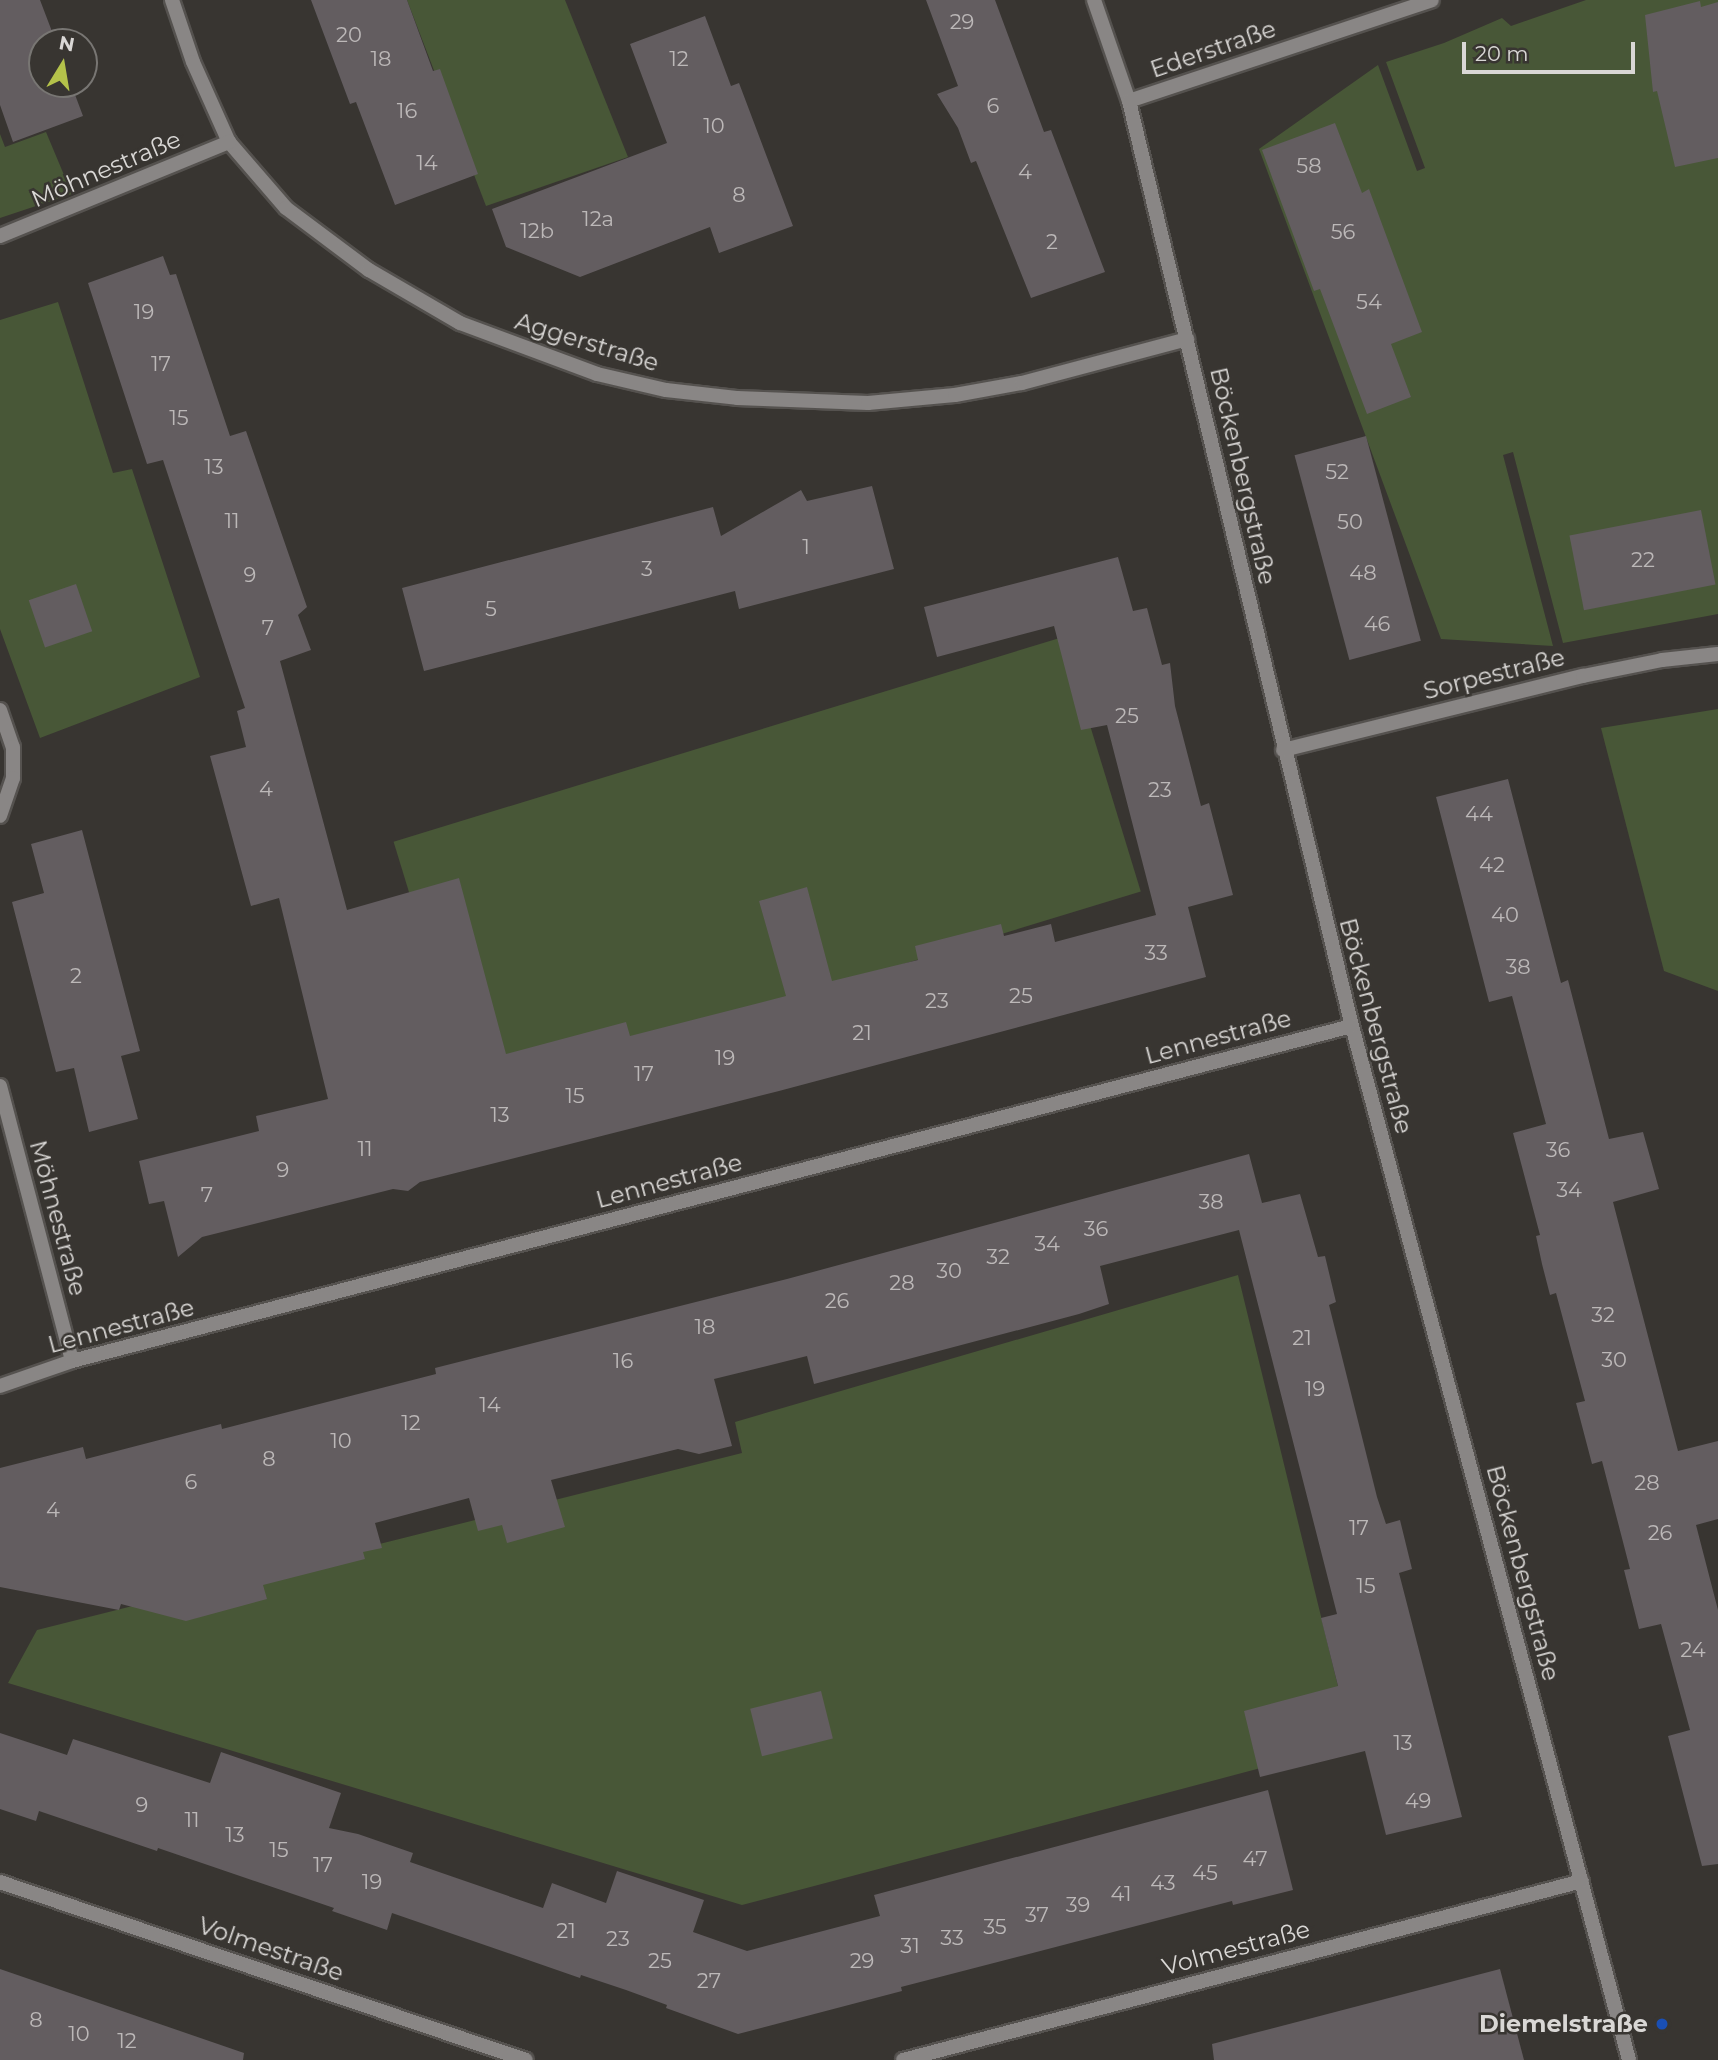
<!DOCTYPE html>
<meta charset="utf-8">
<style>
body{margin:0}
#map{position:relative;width:1718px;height:2060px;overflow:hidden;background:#383531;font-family:Montserrat,sans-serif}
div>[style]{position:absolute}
.green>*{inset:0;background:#485737;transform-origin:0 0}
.building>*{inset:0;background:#635d60;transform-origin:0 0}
.roads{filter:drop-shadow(2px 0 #55524f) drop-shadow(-2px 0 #55524f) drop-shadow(0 2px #55524f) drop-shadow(0 -2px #55524f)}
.minor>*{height:14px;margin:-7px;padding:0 7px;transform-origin:7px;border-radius:7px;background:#898685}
.dots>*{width:19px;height:19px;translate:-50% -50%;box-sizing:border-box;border:4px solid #383531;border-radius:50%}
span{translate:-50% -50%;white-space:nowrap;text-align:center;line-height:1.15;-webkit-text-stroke:5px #383531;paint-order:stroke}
.number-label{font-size:21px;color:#bcb8b8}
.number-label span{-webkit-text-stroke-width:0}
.street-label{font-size:24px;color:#d9d7d5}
.poi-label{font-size:24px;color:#d9d7d5;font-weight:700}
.right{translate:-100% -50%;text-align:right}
.north{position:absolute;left:28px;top:28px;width:70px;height:70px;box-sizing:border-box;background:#383531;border:2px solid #787673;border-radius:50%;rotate:11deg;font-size:19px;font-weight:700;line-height:28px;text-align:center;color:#d9d7d5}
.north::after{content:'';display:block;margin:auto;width:24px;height:32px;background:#b4c24a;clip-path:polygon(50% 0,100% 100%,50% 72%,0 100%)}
.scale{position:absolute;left:1462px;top:42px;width:173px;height:32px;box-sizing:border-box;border:4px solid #d9d7d5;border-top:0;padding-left:9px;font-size:21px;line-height:24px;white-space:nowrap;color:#d9d7d5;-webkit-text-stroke:5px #383531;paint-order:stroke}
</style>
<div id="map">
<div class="green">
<i style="clip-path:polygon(407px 0,565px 0,628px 157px,486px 206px)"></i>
<i style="clip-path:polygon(1586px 0,1718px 0,1718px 614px,1563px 643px,1513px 452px,1503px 455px,1553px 646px,1441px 639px,1259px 149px,1378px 65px,1417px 171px,1425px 168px,1386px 62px,1444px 43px,1502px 18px,1511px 26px)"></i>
<i style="clip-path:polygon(46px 132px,72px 194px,0 218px,0 134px,5px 147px)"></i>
<i style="clip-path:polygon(58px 302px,113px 473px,132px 469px,200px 677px,40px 738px,0 629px,0 320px)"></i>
<i style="left:1063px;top:637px;width:266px;height:700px;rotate:73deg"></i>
<i style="clip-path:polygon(1718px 709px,1718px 991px,1664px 971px,1601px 728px)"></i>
<i style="clip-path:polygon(1238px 1275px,1352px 1744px,742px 1905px,8px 1683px,37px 1630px,742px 1453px,735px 1422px)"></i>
</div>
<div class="building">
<i style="clip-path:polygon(0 0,40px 0,56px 42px,42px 42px,42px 84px,71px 84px,83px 116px,13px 142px,0 105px)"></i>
<i style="clip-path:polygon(311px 0,407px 0,433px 71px,440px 69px,478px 174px,395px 205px,356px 102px,350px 104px)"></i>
<i style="clip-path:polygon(926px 0,995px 0,1044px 132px,1051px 130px,1105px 272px,1031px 298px,976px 161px,971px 163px,958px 128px,937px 94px,958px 86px)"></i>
<i style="clip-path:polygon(1700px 1px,1701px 7px,1718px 2px,1718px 158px,1675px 167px,1657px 91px,1653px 92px,1645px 15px)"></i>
<i style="clip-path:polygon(705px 16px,731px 86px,739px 83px,793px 226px,719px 253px,710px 227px,580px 277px,506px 247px,492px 209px,667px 143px,630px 44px)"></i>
<i style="clip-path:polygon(1335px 123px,1362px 193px,1369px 189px,1422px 332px,1391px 344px,1411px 397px,1367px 414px,1320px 289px,1314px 291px,1262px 150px)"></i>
<i style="clip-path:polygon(163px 256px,170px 275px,176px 274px,230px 436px,246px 431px,307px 607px,298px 615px,311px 650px,280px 661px,347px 910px,459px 878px,506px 1054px,626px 1022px,630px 1036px,786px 996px,759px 901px,807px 887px,832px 981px,918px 960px,915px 946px,1001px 924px,1004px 936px,1051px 924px,1055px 942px,1156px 915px,1107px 725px,1081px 730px,1054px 626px,937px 657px,924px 607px,1118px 557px,1133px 611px,1147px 608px,1162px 665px,1170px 663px,1175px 706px,1201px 806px,1209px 803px,1233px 895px,1188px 907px,1206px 977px,779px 1091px,420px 1182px,408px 1191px,393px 1189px,202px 1237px,178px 1257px,164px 1201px,149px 1204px,139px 1161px,259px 1131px,256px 1116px,328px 1099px,279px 898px,251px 906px,210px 756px,246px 747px,237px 711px,245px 708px,163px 460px,147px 464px,88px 283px)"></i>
<i style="left:1366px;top:436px;width:212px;height:74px;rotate:75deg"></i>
<i style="clip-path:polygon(872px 486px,894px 569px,739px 609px,735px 591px,424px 671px,402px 588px,713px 507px,721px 536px,801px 490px,807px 501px)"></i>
<i style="left:1701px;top:510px;width:76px;height:134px;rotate:79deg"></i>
<i style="left:76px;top:584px;width:50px;height:50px;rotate:71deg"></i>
<i style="clip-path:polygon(1508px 779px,1561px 983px,1568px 980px,1609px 1139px,1643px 1132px,1659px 1189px,1613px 1202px,1678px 1451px,1718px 1441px,1718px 1519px,1696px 1525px,1718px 1610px,1718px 1864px,1702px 1866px,1668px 1736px,1690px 1730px,1661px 1624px,1639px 1629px,1624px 1570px,1630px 1569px,1602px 1461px,1592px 1464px,1576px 1403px,1585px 1401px,1556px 1293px,1550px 1295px,1542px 1264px,1536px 1236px,1540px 1235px,1513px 1133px,1546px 1124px,1512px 996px,1489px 1002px,1436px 797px)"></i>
<i style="clip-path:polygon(82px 830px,140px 1051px,121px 1056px,138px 1119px,89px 1132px,74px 1068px,56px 1072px,12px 902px,44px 893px,31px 844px)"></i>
<i style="clip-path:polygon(1249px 1154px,1262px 1203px,1300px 1194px,1318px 1257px,1325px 1256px,1336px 1302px,1329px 1305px,1377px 1497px,1386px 1524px,1400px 1520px,1412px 1569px,1399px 1573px,1462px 1817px,1386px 1835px,1365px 1751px,1260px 1777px,1244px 1711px,1338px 1686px,1321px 1618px,1337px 1614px,1239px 1230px,1100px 1266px,1109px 1304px,1079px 1314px,814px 1384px,807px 1356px,714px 1379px,732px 1446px,699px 1454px,678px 1449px,551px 1480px,565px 1527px,507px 1543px,502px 1525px,478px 1531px,469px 1498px,375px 1523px,382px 1548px,363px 1552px,365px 1559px,263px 1585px,267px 1599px,186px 1621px,121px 1604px,119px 1610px,0 1587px,0 1468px,83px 1447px,86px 1459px,221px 1424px,222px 1429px,436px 1374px,435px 1368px,787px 1279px)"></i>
<i style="left:821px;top:1691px;width:49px;height:73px;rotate:76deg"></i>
<i style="clip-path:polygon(0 1733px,67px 1755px,73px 1739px,210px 1783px,221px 1752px,341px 1793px,329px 1828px,358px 1834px,413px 1853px,410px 1862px,543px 1908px,552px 1883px,606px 1903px,617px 1871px,704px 1900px,693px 1932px,747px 1951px,880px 1916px,874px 1895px,1268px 1790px,1293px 1890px,1233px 1905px,1232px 1901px,1025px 1955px,901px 1987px,902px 1991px,738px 2034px,666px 2008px,667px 2005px,626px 1990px,581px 1975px,580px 1978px,392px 1913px,387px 1930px,332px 1911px,334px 1908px,158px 1848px,157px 1851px,39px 1811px,36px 1821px,0 1809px)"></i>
<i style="clip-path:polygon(0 1969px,244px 2053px,243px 2060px,0 2060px)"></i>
<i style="clip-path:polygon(1500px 1969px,1524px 2060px,1214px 2060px,1212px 2044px)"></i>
</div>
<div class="roads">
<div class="minor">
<i style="left:172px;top:0;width:65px;rotate:71.3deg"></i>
<i style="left:193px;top:62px;width:88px;rotate:65.8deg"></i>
<i style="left:229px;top:142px;width:87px;rotate:49.2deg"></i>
<i style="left:286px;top:208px;width:104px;rotate:36.8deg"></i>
<i style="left:369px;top:270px;width:105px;rotate:30.2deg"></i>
<i style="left:460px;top:323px;width:146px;rotate:20.4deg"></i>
<i style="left:597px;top:374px;width:71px;rotate:13.1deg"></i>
<i style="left:666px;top:390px;width:71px;rotate:6.4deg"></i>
<i style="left:737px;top:398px;width:131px;rotate:2.2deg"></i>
<i style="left:868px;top:403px;width:87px;rotate:-5.3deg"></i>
<i style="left:955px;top:395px;width:68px;rotate:-10.2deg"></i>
<i style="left:1022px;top:383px;width:171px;rotate:-14.9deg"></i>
<i style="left:1094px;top:0;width:107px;rotate:70.9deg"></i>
<i style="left:1129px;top:101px;width:952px;rotate:76.45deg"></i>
<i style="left:1352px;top:1026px;width:1070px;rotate:75deg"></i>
<i style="left:1129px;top:101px;width:319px;rotate:-18.4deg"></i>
<i style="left:0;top:236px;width:248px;rotate:-22.3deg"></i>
<i style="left:0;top:710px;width:39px;rotate:71deg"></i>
<i style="left:13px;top:747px;width:31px;rotate:90deg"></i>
<i style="left:13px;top:778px;width:40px;rotate:108.9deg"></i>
<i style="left:1283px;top:750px;width:309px;rotate:-13.9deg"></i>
<i style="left:1583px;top:676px;width:81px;rotate:-11.4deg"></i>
<i style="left:1662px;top:660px;width:56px;rotate:-6.1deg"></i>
<i style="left:0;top:1086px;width:284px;rotate:75.3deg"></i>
<i style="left:0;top:1386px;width:76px;rotate:-19.1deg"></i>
<i style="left:72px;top:1361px;width:1323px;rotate:-14.67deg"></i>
<i style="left:0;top:1882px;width:555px;rotate:18.7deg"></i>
<i style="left:903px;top:2060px;width:702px;rotate:-14.77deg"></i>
</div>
</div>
<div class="dots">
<i style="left:1662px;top:2024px;background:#1a4fb4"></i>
</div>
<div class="number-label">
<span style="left:962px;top:22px">29</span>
<span style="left:349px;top:35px">20</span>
<span style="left:381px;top:59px">18</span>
<span style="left:679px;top:59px">12</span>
<span style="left:993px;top:106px">6</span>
<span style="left:407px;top:111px">16</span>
<span style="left:714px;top:126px">10</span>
<span style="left:427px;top:163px">14</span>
<span style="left:1309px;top:166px">58</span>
<span style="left:1025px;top:172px">4</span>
<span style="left:739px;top:195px">8</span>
<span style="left:598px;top:219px">12a</span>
<span style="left:537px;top:231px">12b</span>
<span style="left:1343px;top:232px">56</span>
<span style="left:1052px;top:242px">2</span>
<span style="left:1369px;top:302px">54</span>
<span style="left:144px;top:312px">19</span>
<span style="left:161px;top:364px">17</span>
<span style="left:179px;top:418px">15</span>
<span style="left:214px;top:467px">13</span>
<span style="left:1337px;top:472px">52</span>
<span style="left:232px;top:521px">11</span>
<span style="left:1350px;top:522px">50</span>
<span style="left:806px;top:547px">1</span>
<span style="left:1643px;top:560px">22</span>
<span style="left:647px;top:569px">3</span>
<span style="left:1363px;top:573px">48</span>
<span style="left:250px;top:575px">9</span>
<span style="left:491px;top:609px">5</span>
<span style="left:1377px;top:624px">46</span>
<span style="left:268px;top:628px">7</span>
<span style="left:1127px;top:716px">25</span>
<span style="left:266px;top:789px">4</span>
<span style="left:1160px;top:790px">23</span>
<span style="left:1479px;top:814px">44</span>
<span style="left:1492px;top:865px">42</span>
<span style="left:1505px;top:915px">40</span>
<span style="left:1156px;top:953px">33</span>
<span style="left:1518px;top:967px">38</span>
<span style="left:76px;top:976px">2</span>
<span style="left:1021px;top:996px">25</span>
<span style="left:937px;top:1001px">23</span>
<span style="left:862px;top:1033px">21</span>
<span style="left:725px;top:1058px">19</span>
<span style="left:644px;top:1074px">17</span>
<span style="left:575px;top:1096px">15</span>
<span style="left:500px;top:1115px">13</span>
<span style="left:365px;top:1149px">11</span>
<span style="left:1558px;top:1150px">36</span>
<span style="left:283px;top:1170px">9</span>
<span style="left:1569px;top:1190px">34</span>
<span style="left:207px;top:1195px">7</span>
<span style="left:1211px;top:1202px">38</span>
<span style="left:1096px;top:1229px">36</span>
<span style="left:1047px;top:1244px">34</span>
<span style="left:998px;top:1257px">32</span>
<span style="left:949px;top:1271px">30</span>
<span style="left:902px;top:1283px">28</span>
<span style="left:837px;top:1301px">26</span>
<span style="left:1603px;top:1315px">32</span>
<span style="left:705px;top:1327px">18</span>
<span style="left:1302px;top:1338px">21</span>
<span style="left:1614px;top:1360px">30</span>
<span style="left:623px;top:1361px">16</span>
<span style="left:1315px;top:1389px">19</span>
<span style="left:490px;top:1405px">14</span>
<span style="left:411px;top:1423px">12</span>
<span style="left:341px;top:1441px">10</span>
<span style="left:269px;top:1459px">8</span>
<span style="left:191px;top:1482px">6</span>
<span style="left:1647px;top:1483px">28</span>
<span style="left:53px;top:1510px">4</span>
<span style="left:1359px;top:1528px">17</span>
<span style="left:1660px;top:1533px">26</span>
<span style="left:1366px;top:1586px">15</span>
<span style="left:1693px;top:1650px">24</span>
<span style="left:1403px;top:1743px">13</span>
<span style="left:1418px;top:1801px">49</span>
<span style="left:142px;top:1805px">9</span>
<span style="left:192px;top:1820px">11</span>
<span style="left:235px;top:1835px">13</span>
<span style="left:279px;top:1850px">15</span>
<span style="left:1255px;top:1859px">47</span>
<span style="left:323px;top:1865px">17</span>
<span style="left:1205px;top:1873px">45</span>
<span style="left:372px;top:1882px">19</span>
<span style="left:1163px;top:1883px">43</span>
<span style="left:1121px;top:1894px">41</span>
<span style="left:1078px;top:1905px">39</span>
<span style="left:1037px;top:1915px">37</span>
<span style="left:995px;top:1927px">35</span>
<span style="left:566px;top:1931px">21</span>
<span style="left:952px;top:1938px">33</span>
<span style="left:618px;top:1939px">23</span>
<span style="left:910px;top:1946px">31</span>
<span style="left:660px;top:1961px">25</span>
<span style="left:862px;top:1961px">29</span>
<span style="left:709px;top:1981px">27</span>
<span style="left:36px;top:2020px">8</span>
<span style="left:79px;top:2034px">10</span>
<span style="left:127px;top:2041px">12</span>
</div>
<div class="street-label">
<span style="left:1213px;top:49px;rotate:-19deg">Ederstraße</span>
<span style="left:106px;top:169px;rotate:-23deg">Möhnestraße</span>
<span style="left:587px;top:342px;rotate:17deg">Aggerstraße</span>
<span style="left:1243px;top:476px;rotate:77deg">Böckenbergstraße</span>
<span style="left:1494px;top:674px;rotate:-14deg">Sorpestraße</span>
<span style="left:1376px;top:1026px;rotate:75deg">Böckenbergstraße</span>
<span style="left:1218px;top:1037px;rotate:-15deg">Lennestraße</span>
<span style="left:669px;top:1181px;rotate:-15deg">Lennestraße</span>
<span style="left:58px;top:1218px;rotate:75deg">Möhnestraße</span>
<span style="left:121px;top:1326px;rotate:-15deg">Lennestraße</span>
<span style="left:1523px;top:1573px;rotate:75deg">Böckenbergstraße</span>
<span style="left:1236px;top:1948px;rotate:-15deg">Volmestraße</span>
<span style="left:271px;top:1949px;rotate:19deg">Volmestraße</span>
</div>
<div class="poi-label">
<span class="right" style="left:1648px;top:2024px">Diemelstraße</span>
</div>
<div class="north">N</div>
<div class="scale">20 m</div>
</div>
